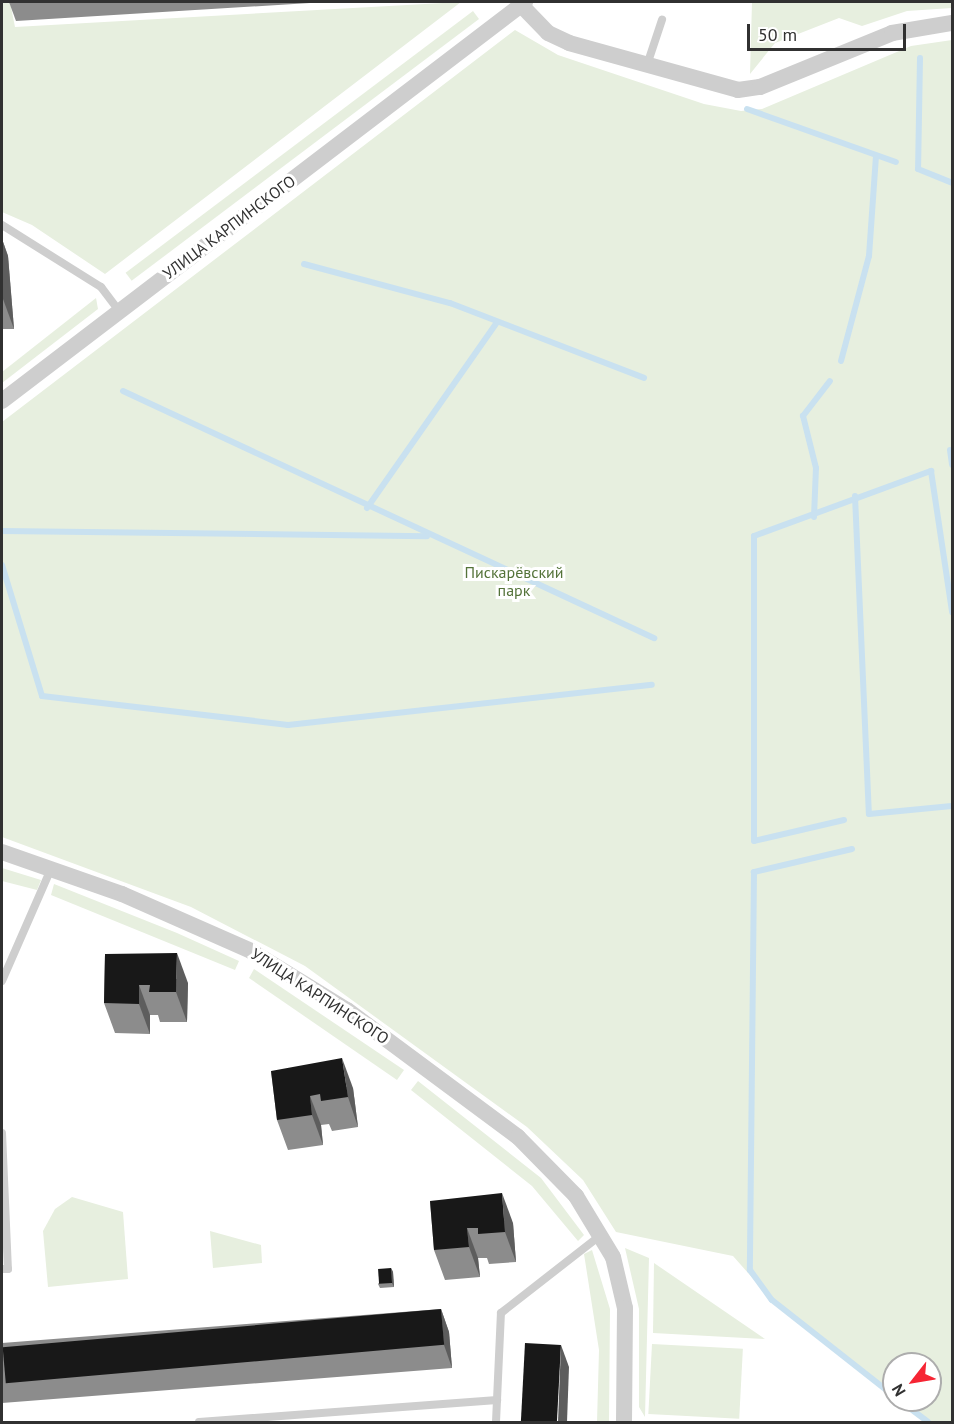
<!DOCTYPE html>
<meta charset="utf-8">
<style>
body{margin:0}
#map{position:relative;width:954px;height:1424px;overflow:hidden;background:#fff;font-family:"PT Sans",sans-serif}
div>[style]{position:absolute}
.green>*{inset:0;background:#e7efdf;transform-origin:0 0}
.stream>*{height:6px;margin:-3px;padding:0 3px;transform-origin:3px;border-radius:3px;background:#c9e1f0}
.lane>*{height:8px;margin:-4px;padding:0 4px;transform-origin:4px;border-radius:4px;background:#cecece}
.street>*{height:16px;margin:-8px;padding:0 8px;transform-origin:8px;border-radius:8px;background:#cecece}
.wall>*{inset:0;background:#8c8c8c}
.shaded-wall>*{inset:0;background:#5d5d5d}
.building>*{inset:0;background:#181818;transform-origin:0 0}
span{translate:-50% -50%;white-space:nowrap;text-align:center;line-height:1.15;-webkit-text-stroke:6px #fff;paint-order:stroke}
.street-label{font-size:16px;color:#313131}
.park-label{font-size:16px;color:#547339}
.frame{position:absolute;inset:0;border:3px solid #313131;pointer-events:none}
.north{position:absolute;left:882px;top:1352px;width:60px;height:60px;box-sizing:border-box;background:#fff;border:2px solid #adadad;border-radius:50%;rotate:239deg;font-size:16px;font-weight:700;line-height:24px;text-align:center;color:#313131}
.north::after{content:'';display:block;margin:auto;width:21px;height:27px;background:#f62534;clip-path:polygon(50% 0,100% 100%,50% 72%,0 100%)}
.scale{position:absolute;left:747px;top:24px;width:159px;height:27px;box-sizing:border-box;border:3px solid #313131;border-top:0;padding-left:8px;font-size:18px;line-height:21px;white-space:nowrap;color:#313131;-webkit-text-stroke:4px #fff;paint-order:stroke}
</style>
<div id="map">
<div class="green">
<i style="clip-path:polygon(2px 2px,10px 2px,15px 27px,461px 2px,105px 274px,32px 225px,2px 212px)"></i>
<i style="clip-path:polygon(752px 2px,952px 2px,952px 8px,907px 11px,862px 26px,839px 18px,775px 43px,750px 74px)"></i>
<i style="left:473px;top:11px;width:10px;height:435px;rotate:53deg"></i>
<i style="clip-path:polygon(515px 30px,558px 55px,704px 104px,741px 111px,762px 109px,911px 46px,952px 40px,952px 1422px,928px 1422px,899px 1400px,930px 1400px,930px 1364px,894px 1364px,894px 1396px,772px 1300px,733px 1256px,616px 1232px,583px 1180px,527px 1127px,305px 966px,191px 907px,2px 837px,2px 422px)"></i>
<i style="clip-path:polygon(96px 298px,98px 309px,2px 383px,2px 372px)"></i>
<i style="clip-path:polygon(2px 868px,41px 880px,37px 890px,2px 881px)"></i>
<i style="clip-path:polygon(54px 884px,177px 933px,239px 961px,235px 970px,51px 895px)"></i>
<i style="clip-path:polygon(254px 969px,404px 1070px,397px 1080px,249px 978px)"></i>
<i style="clip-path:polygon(418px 1081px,541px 1178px,584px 1235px,578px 1241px,532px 1186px,411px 1090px)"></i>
<i style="clip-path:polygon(72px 1197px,123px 1212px,128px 1279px,48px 1287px,43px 1231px,55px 1209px)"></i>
<i style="clip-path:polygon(210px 1231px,261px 1245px,262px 1263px,213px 1268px)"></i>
<i style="clip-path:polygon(625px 1248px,649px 1258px,645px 1417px,639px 1407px,639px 1309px)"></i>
<i style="clip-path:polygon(592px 1250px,610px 1309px,609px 1422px,597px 1422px,599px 1350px,584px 1254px)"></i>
<i style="clip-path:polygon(654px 1263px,765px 1339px,653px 1333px)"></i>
<i style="left:652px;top:1344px;width:91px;height:70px;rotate:3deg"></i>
</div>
<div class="stream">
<i style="left:920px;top:58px;width:111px;rotate:91deg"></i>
<i style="left:918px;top:169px;width:37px;rotate:22deg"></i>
<i style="left:747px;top:109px;width:158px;rotate:19.6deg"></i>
<i style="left:304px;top:264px;width:151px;rotate:15deg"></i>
<i style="left:450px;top:303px;width:208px;rotate:21.1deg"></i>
<i style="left:841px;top:361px;width:109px;rotate:-75.1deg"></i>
<i style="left:869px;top:256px;width:100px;rotate:-86deg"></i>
<i style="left:123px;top:391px;width:586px;rotate:24.95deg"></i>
<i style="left:950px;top:450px;width:15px;rotate:82deg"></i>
<i style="left:855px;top:496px;width:318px;rotate:87.5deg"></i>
<i style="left:869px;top:814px;width:83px;rotate:-5.5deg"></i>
<i style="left:367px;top:508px;width:227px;rotate:-55deg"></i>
<i style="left:814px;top:517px;width:49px;rotate:-87.7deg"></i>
<i style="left:816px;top:468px;width:54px;rotate:-104deg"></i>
<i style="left:803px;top:416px;width:44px;rotate:-52.4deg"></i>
<i style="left:2px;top:531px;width:425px;rotate:0.7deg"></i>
<i style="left:2px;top:565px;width:137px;rotate:73deg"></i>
<i style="left:42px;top:696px;width:248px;rotate:6.7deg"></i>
<i style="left:288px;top:725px;width:366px;rotate:-6.3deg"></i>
<i style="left:844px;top:820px;width:92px;rotate:166.9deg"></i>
<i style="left:754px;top:841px;width:305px;rotate:-90deg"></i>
<i style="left:754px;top:536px;width:189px;rotate:-20.2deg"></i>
<i style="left:931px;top:471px;width:143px;rotate:81.5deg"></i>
<i style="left:852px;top:849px;width:101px;rotate:166.8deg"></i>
<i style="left:754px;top:872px;width:398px;rotate:90.6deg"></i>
<i style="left:750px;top:1270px;width:37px;rotate:54deg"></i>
<i style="left:772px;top:1300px;width:155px;rotate:38.2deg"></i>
<i style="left:899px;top:1400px;width:36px;rotate:37deg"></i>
</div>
<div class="lane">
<i style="left:646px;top:68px;width:51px;rotate:-71.6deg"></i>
<i style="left:2px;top:225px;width:117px;rotate:32.1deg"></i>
<i style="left:101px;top:287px;width:30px;rotate:53deg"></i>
<i style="left:2px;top:981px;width:122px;rotate:-66.4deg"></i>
<i style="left:2px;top:1133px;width:136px;rotate:87.5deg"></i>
<i style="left:8px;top:1269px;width:6px;rotate:180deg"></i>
<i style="left:199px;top:1422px;width:299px;rotate:-4.2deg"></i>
<i style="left:496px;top:1422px;width:109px;rotate:-87.4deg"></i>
<i style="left:501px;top:1313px;width:127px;rotate:-38deg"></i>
</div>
<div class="street">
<i style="left:521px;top:5px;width:39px;rotate:46deg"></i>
<i style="left:548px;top:33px;width:23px;rotate:25deg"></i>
<i style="left:569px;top:43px;width:175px;rotate:15.5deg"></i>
<i style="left:738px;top:90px;width:22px;rotate:-8deg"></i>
<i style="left:760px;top:87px;width:143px;rotate:-22.2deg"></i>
<i style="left:892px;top:33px;width:61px;rotate:-9.5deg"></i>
<i style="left:2px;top:401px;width:658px;rotate:-37.34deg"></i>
<i style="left:2px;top:852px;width:127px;rotate:19.3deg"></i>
<i style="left:122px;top:894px;width:141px;rotate:23.8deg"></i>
<i style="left:251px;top:951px;width:113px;rotate:31.6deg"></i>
<i style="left:347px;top:1010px;width:213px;rotate:36.6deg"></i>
<i style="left:518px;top:1137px;width:83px;rotate:45.5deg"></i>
<i style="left:576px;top:1196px;width:71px;rotate:58.8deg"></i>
<i style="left:613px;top:1257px;width:52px;rotate:76.8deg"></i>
<i style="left:625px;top:1308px;width:114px;rotate:90.5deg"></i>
</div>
<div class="wall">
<i style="clip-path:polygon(9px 2px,326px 2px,16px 21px)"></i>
<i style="clip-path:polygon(2px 239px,8px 256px,14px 329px,2px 329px)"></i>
<i style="clip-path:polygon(105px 954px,188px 983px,187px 1022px,160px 1022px,158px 1015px,150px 1015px,150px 1034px,115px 1033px,104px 1003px)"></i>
<i style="clip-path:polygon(271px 1071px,353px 1088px,358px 1127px,332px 1131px,329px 1124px,321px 1125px,323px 1145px,288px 1150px,277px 1120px)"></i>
<i style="clip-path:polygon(430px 1201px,513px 1223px,516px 1262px,489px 1264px,487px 1258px,478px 1258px,480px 1277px,445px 1280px,434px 1250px)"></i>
<i style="clip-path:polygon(391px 1268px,393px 1272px,394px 1287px,380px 1288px,378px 1284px)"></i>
<i style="clip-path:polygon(441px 1309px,449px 1332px,452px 1368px,2px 1403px,2px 1343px)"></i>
</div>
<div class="shaded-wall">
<i style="clip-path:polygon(2px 239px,8px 256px,14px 329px,3px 299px,2px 282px)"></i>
<i style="clip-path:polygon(177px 953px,188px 983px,187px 1022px,176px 992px)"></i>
<i style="clip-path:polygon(139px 985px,150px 1015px,150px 1034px,139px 1004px)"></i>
<i style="clip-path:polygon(342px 1058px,353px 1088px,358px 1127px,348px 1097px)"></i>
<i style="clip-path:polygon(310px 1096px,321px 1125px,323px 1145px,312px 1115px)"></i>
<i style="clip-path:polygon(502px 1193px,513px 1223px,516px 1262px,505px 1232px)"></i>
<i style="clip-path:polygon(467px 1228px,478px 1258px,480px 1277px,469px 1247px)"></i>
<i style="clip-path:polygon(391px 1268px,393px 1272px,394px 1287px,392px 1283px)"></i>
<i style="clip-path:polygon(441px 1309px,449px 1332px,452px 1368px,444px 1345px)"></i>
<i style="clip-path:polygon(561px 1345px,569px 1367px,567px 1422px,558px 1422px)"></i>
</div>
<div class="building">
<i style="clip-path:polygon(177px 953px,176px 992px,149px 992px,150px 985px,139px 985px,139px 1004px,104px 1003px,105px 954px)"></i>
<i style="clip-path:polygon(342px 1058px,348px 1097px,321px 1101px,320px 1094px,310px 1096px,312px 1115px,277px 1120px,271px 1071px)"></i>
<i style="clip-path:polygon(502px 1193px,505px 1232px,478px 1234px,478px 1228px,467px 1228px,469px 1247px,434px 1250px,430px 1201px)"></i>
<i style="left:391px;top:1268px;width:15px;height:13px;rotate:86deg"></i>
<i style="left:441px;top:1309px;width:36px;height:440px;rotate:85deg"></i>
<i style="left:525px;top:1343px;width:36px;height:79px;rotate:3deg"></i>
</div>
<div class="street-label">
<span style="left:229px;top:227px;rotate:-37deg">УЛИЦА КАРПИНСКОГО</span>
<span style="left:320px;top:996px;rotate:33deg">УЛИЦА КАРПИНСКОГО</span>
</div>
<div class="park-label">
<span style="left:514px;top:581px">Пискарёвский<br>парк</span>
</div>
<div class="frame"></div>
<div class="north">N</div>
<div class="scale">50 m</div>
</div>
